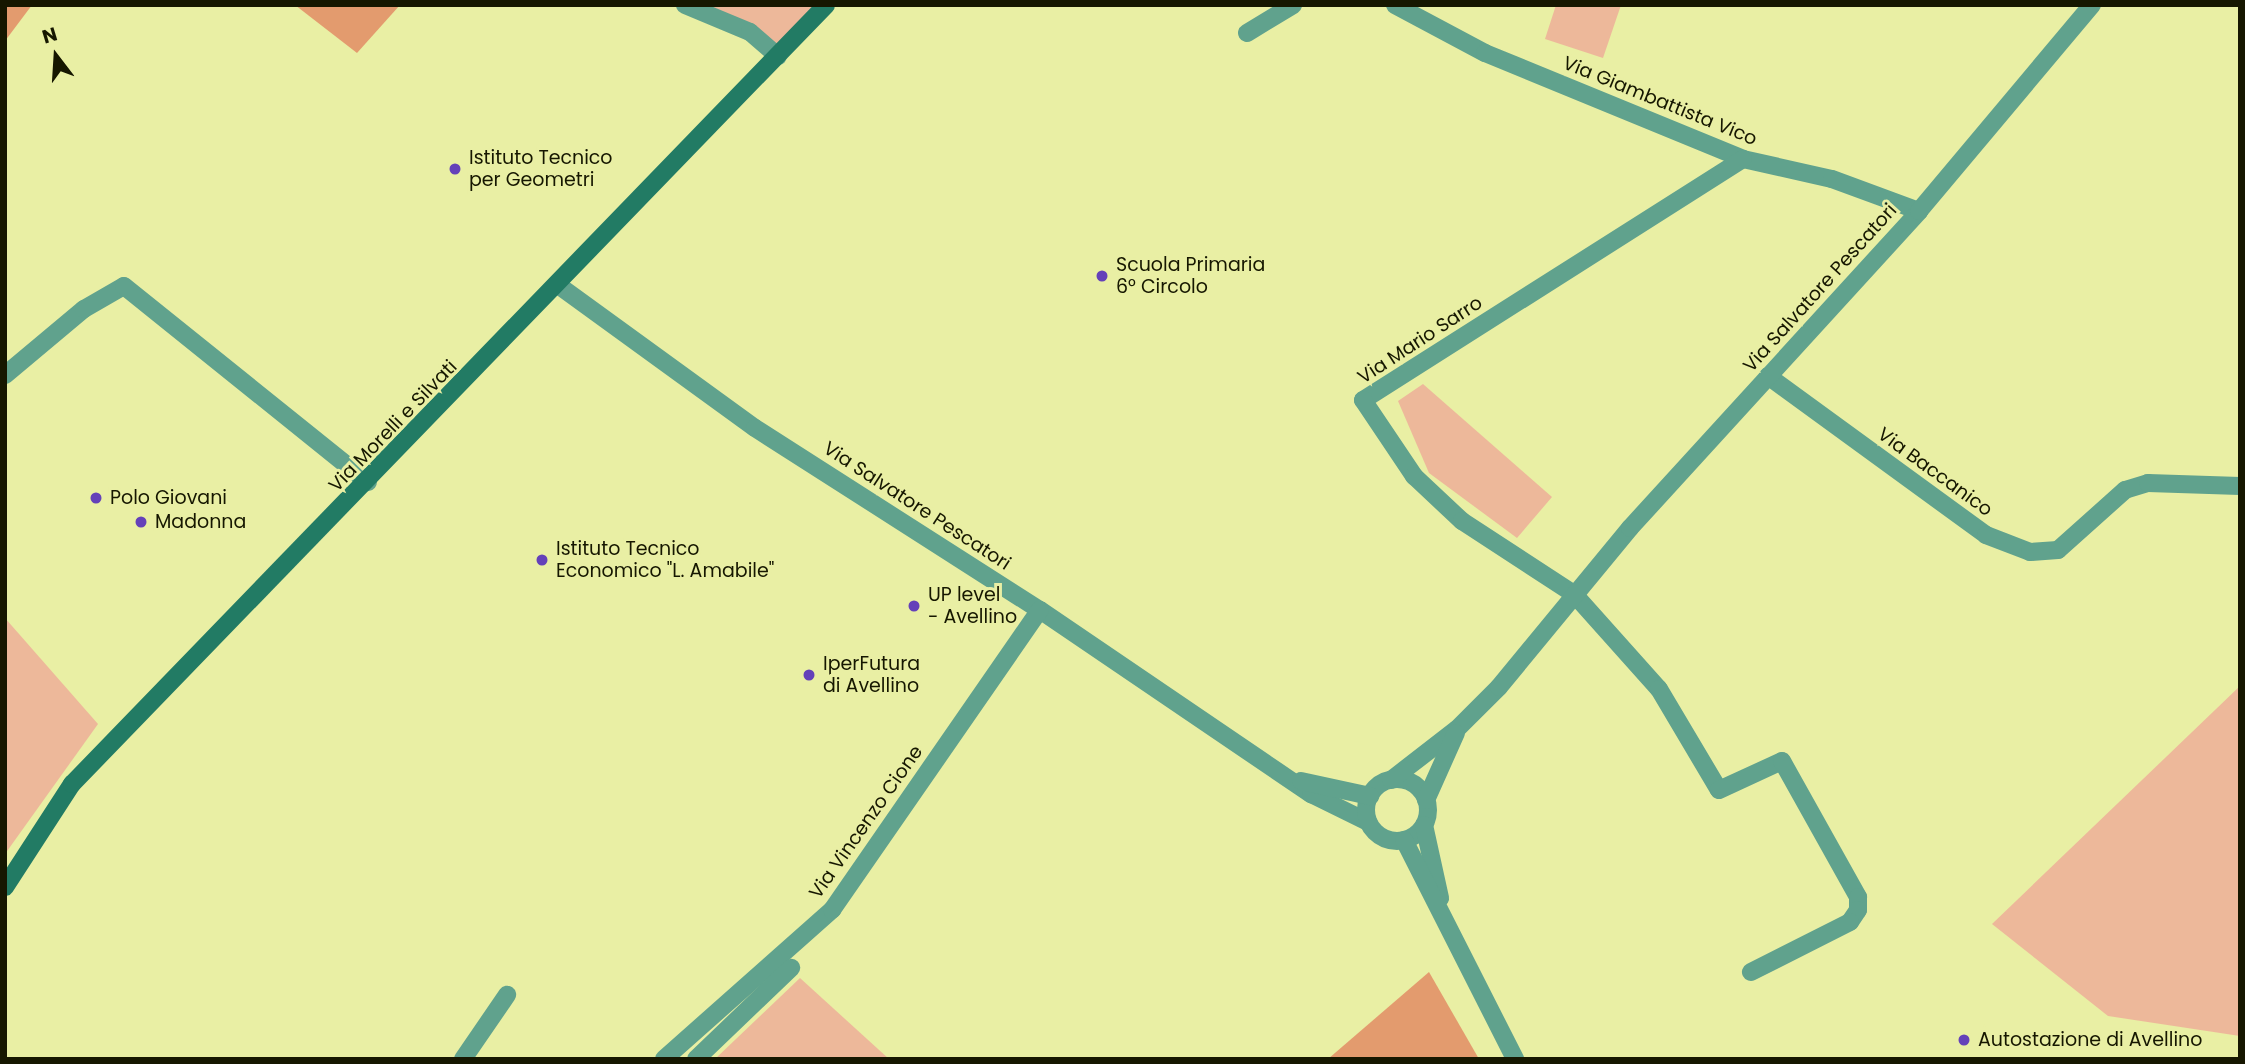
<!DOCTYPE html>
<meta charset="utf-8">
<style>
body{margin:0}
#map{position:relative;width:2245px;height:1064px;overflow:hidden;background:#e9efa4;font-family:Poppins,sans-serif}
div>[style]{position:absolute}
.green>*{inset:0;background:#edb89a}
.forest>*{inset:0;background:#e39b6e}
.minor>*{height:18px;margin:-9px;padding:0 9px;transform-origin:9px;border-radius:9px;background:#60a28d}
.minor>.ring{margin:-9px;padding:0;box-sizing:content-box;background:none;border:18px solid #60a28d;border-radius:50%}
.secondary>*{height:18px;margin:-9px;padding:0 9px;transform-origin:9px;border-radius:9px;background:#227b64}
.dots>*{width:19px;height:19px;translate:-50% -50%;box-sizing:border-box;border:4px solid #e9efa4;border-radius:50%}
span{translate:-50% -50%;white-space:nowrap;text-align:center;line-height:1.15;-webkit-text-stroke:6px #e9efa4;paint-order:stroke}
.street-label{font-size:19px;color:#161700}
.poi-label{font-size:19px;color:#161700}
.left{translate:0 -50%;text-align:left}
.frame{position:absolute;inset:0;border:7px solid #161700;pointer-events:none}
.north{position:absolute;left:21px;top:21px;width:70px;height:70px;-webkit-text-stroke:5px #e9efa4;paint-order:stroke;rotate:343deg;font-size:19px;font-weight:700;line-height:28px;text-align:center;color:#161700}
.north::after{content:'';display:block;margin:auto;width:24px;height:32px;background:#161700;clip-path:polygon(50% 0,100% 100%,50% 72%,0 100%)}
</style>
<div id="map">
<div class="green">
<i style="clip-path:polygon(685px 5px,826px 5px,778px 56px)"></i>
<i style="clip-path:polygon(1556px 5px,1621px 5px,1603px 58px,1545px 39px)"></i>
<i style="clip-path:polygon(1423px 384px,1552px 497px,1517px 538px,1429px 473px,1398px 401px)"></i>
<i style="clip-path:polygon(5px 618px,98px 724px,5px 854px)"></i>
<i style="clip-path:polygon(2240px 686px,2240px 1036px,2108px 1016px,1992px 924px)"></i>
<i style="clip-path:polygon(800px 978px,889px 1059px,715px 1059px)"></i>
</div>
<div class="forest">
<i style="clip-path:polygon(5px 5px,32px 5px,5px 41px)"></i>
<i style="clip-path:polygon(295px 5px,400px 5px,357px 53px)"></i>
<i style="clip-path:polygon(1429px 972px,1479px 1059px,1328px 1059px)"></i>
</div>
<div class="minor">
<i style="left:685px;top:5px;width:70px;rotate:22.6deg"></i>
<i style="left:750px;top:32px;width:37px;rotate:41deg"></i>
<i style="left:1395px;top:5px;width:102px;rotate:28.1deg"></i>
<i style="left:1485px;top:53px;width:279px;rotate:22.3deg"></i>
<i style="left:1743px;top:159px;width:91px;rotate:12.7deg"></i>
<i style="left:1832px;top:179px;width:93px;rotate:20.2deg"></i>
<i style="left:1247px;top:33px;width:54px;rotate:-31.3deg"></i>
<i style="left:1743px;top:159px;width:450px;rotate:147.6deg"></i>
<i style="left:1363px;top:400px;width:92px;rotate:56.1deg"></i>
<i style="left:1414px;top:476px;width:66px;rotate:43.2deg"></i>
<i style="left:1462px;top:521px;width:134px;rotate:33.1deg"></i>
<i style="left:1574px;top:594px;width:127px;rotate:48.2deg"></i>
<i style="left:1659px;top:689px;width:117px;rotate:59.3deg"></i>
<i style="left:1719px;top:790px;width:69px;rotate:-24.7deg"></i>
<i style="left:1782px;top:761px;width:156px;rotate:60.8deg"></i>
<i style="left:1858px;top:897px;width:13px;rotate:90deg"></i>
<i style="left:1858px;top:910px;width:14px;rotate:124deg"></i>
<i style="left:1850px;top:922px;width:111px;rotate:153.2deg"></i>
<i style="left:558px;top:285px;width:243px;rotate:36deg"></i>
<i style="left:755px;top:428px;width:338px;rotate:32.6deg"></i>
<i style="left:1040px;top:610px;width:328px;rotate:34.2deg"></i>
<i style="left:1311px;top:794px;width:64px;rotate:26.2deg"></i>
<i style="left:5px;top:375px;width:103px;rotate:-39.9deg"></i>
<i style="left:84px;top:309px;width:46px;rotate:-29.9deg"></i>
<i style="left:124px;top:286px;width:313px;rotate:38.8deg"></i>
<i style="left:1768px;top:376px;width:270px;rotate:36.1deg"></i>
<i style="left:1986px;top:535px;width:47px;rotate:21.1deg"></i>
<i style="left:2030px;top:552px;width:28px;rotate:-4deg"></i>
<i style="left:2058px;top:550px;width:90px;rotate:-41.8deg"></i>
<i style="left:2125px;top:490px;width:24px;rotate:-17deg"></i>
<i style="left:2148px;top:483px;width:92px;rotate:1.9deg"></i>
<i class="ring" style="left:1366px;top:779px;width:44px;height:44px"></i>
<i style="left:1391px;top:780px;width:83px;rotate:-37.7deg"></i>
<i style="left:1457px;top:729px;width:59px;rotate:-45deg"></i>
<i style="left:1499px;top:687px;width:206px;rotate:-50.5deg"></i>
<i style="left:1630px;top:528px;width:429px;rotate:-47.6deg"></i>
<i style="left:1919px;top:211px;width:269px;rotate:-50deg"></i>
<i style="left:1301px;top:781px;width:71px;rotate:12.3deg"></i>
<i style="left:1426px;top:800px;width:73px;rotate:-65.9deg"></i>
<i style="left:1424px;top:825px;width:75px;rotate:77.6deg"></i>
<i style="left:1404px;top:840px;width:246px;rotate:63.1deg"></i>
<i style="left:463px;top:1059px;width:78px;rotate:-55.5deg"></i>
<i style="left:664px;top:1059px;width:225px;rotate:-41.6deg"></i>
<i style="left:832px;top:910px;width:365px;rotate:-55.3deg"></i>
<i style="left:696px;top:1059px;width:132px;rotate:-43.8deg"></i>
</div>
<div class="secondary">
<i style="left:5px;top:887px;width:123px;rotate:-57deg"></i>
<i style="left:72px;top:784px;width:1084px;rotate:-45.93deg"></i>
</div>
<div class="dots">
<i style="left:455px;top:169px;background:#6441b9"></i>
<i style="left:1102px;top:276px;background:#6441b9"></i>
<i style="left:96px;top:498px;background:#6441b9"></i>
<i style="left:141px;top:522px;background:#6441b9"></i>
<i style="left:542px;top:560px;background:#6441b9"></i>
<i style="left:914px;top:606px;background:#6441b9"></i>
<i style="left:809px;top:675px;background:#6441b9"></i>
<i style="left:1964px;top:1040px;background:#6441b9"></i>
</div>
<div class="street-label">
<span style="left:1660px;top:101px;rotate:22deg">Via Giambattista Vico</span>
<span style="left:1820px;top:288px;rotate:-48deg">Via Salvatore Pescatori</span>
<span style="left:1420px;top:340px;rotate:-33deg">Via Mario Sarro</span>
<span style="left:393px;top:426px;rotate:-46deg">Via Morelli e Silvati</span>
<span style="left:1935px;top:472px;rotate:36deg">Via Baccanico</span>
<span style="left:917px;top:506px;rotate:33deg">Via Salvatore Pescatori</span>
<span style="left:866px;top:822px;rotate:-55deg">Via Vincenzo Cione</span>
</div>
<div class="poi-label">
<span class="left" style="left:469px;top:169px">Istituto Tecnico<br>per Geometri</span>
<span class="left" style="left:1116px;top:276px">Scuola Primaria<br>6° Circolo</span>
<span class="left" style="left:110px;top:498px">Polo Giovani</span>
<span class="left" style="left:155px;top:522px">Madonna</span>
<span class="left" style="left:556px;top:560px">Istituto Tecnico<br>Economico "L. Amabile"</span>
<span class="left" style="left:928px;top:606px">UP level<br>- Avellino</span>
<span class="left" style="left:823px;top:675px">IperFutura<br>di Avellino</span>
<span class="left" style="left:1978px;top:1040px">Autostazione di Avellino</span>
</div>
<div class="frame"></div>
<div class="north">N</div>
</div>
